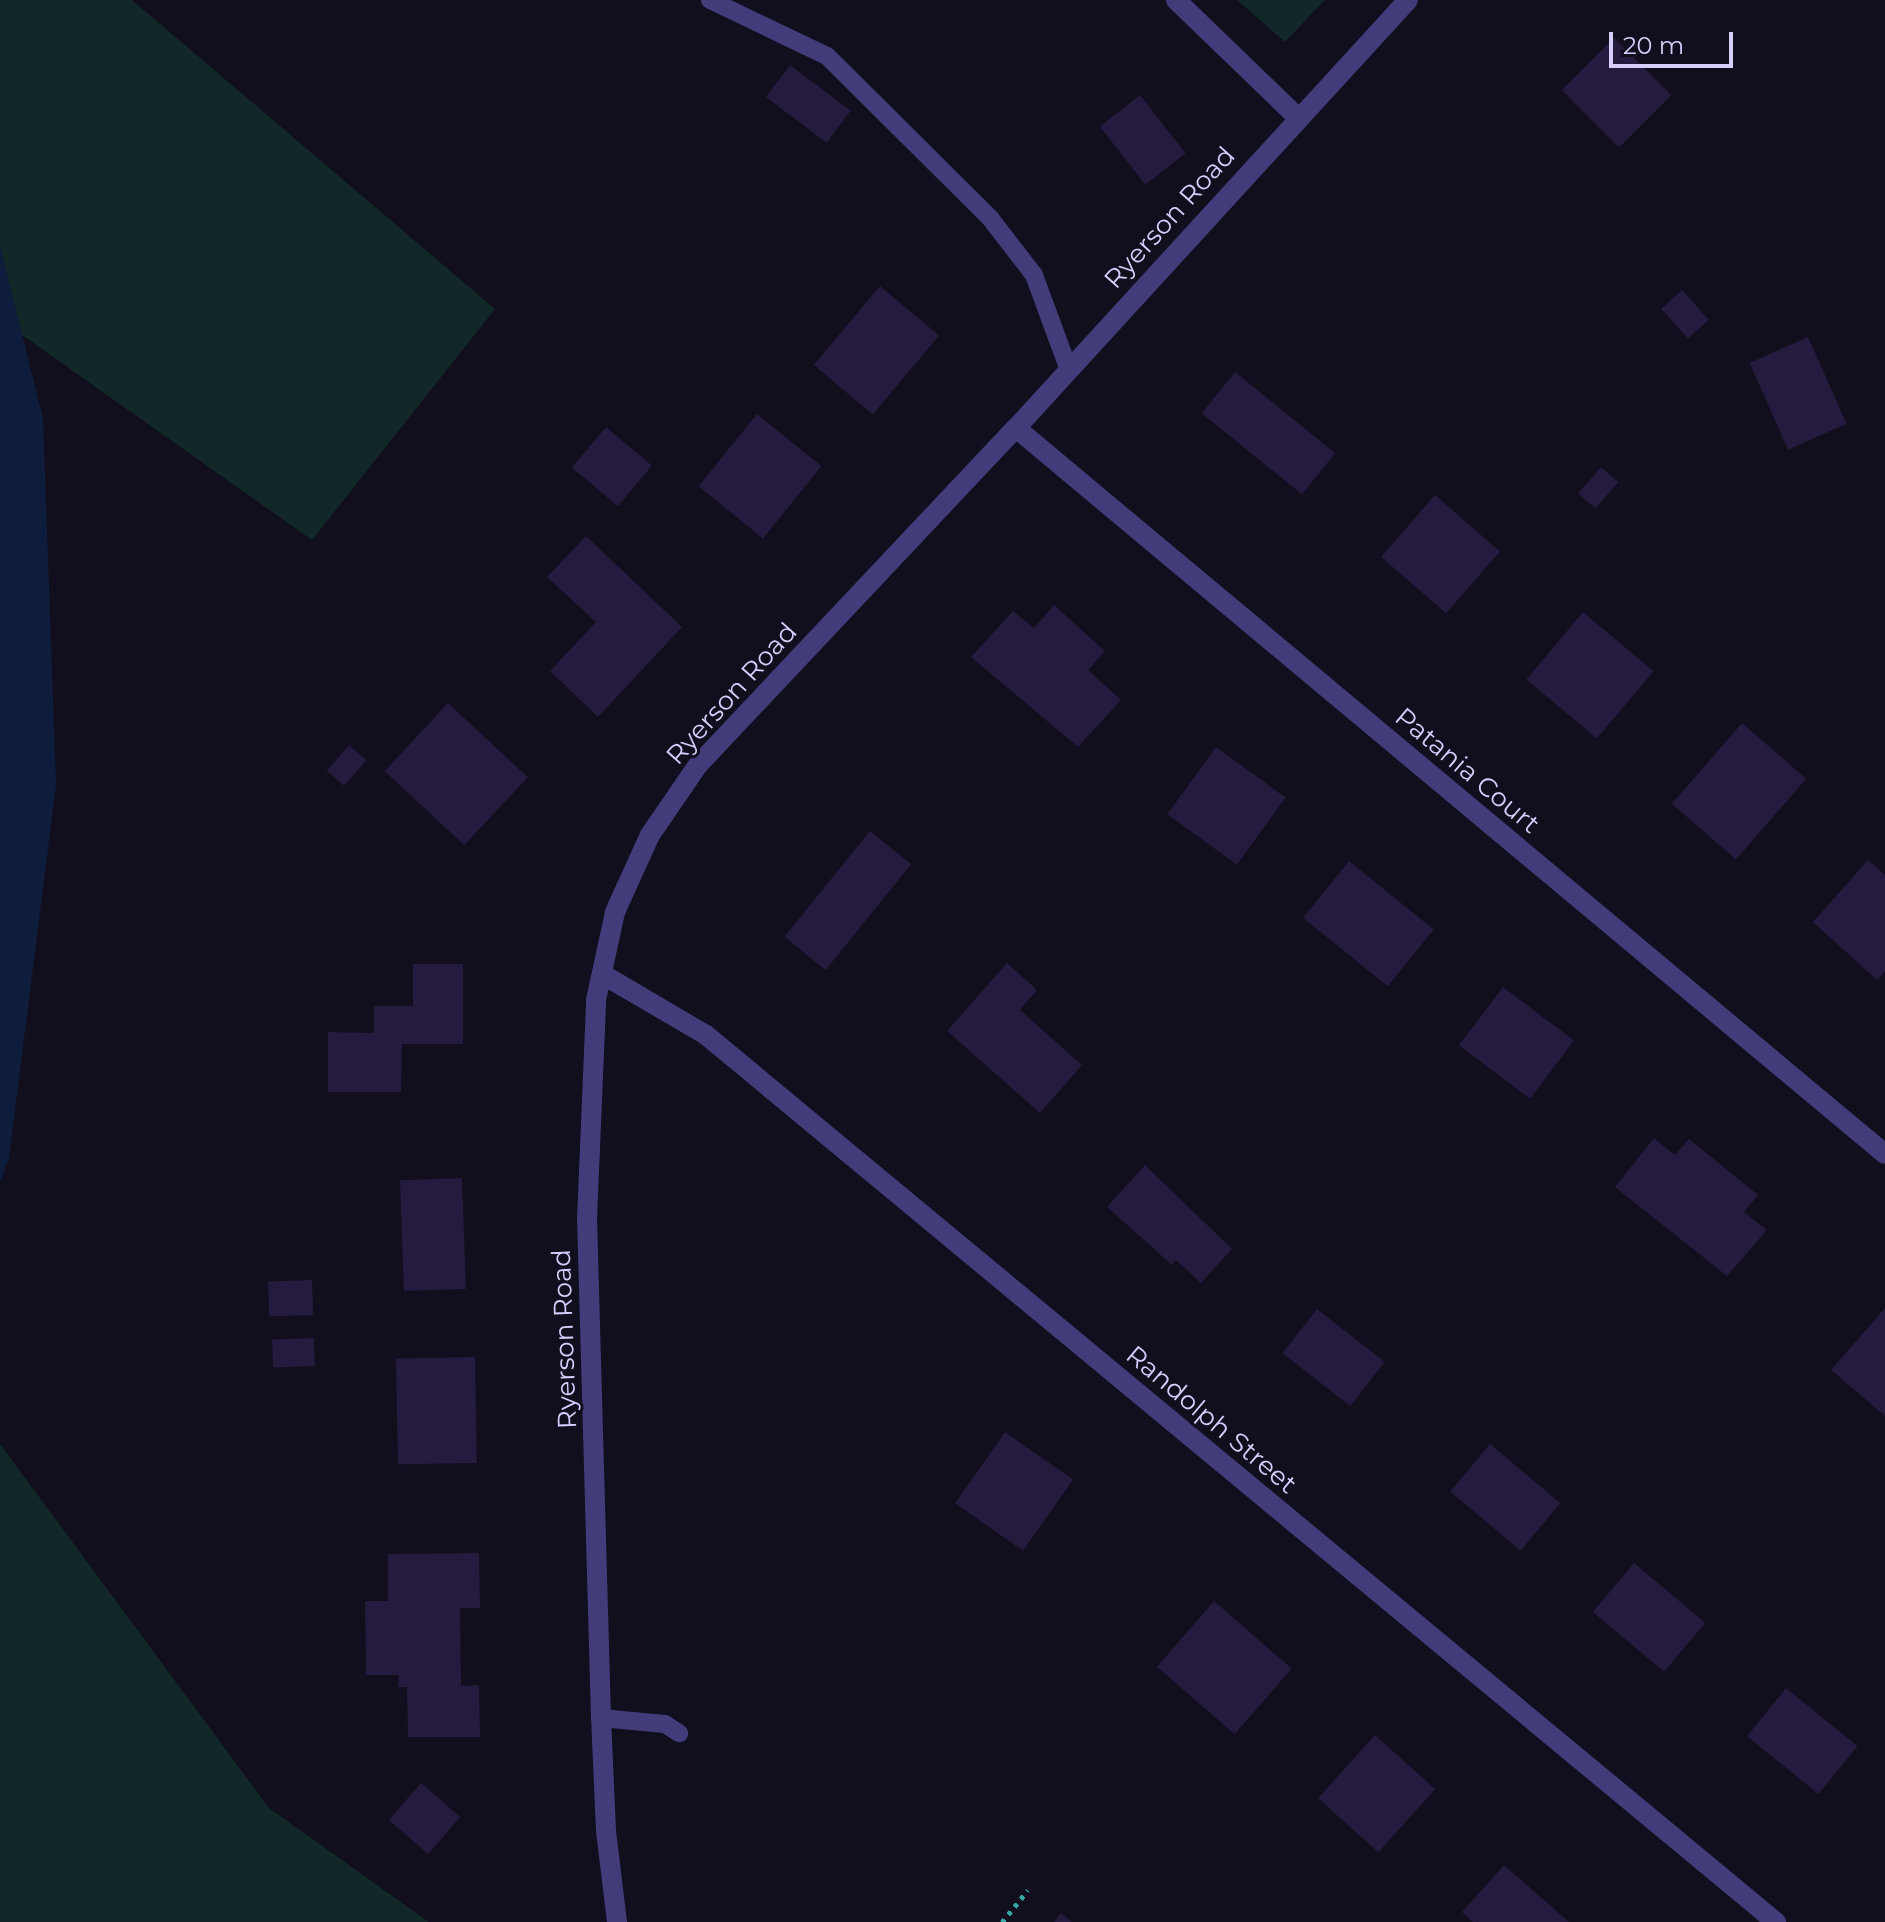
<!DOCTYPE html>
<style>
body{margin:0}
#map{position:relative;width:1885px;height:1922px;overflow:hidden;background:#110e1e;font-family:Montserrat,sans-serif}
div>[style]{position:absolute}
.green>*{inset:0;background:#112728}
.water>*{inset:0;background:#0f1d3d}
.building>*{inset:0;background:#241b3e;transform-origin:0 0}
.path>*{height:5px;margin-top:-2.5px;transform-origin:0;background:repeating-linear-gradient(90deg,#37a7a6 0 4px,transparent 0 10px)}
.service>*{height:18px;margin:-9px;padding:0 9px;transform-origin:9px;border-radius:9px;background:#423c7a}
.minor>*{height:20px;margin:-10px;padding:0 10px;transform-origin:10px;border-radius:10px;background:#423c7a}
.tertiary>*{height:20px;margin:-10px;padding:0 10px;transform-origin:10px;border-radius:10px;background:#423c7a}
span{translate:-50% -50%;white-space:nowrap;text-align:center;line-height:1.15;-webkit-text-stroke:6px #110e1e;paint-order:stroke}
.street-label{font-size:26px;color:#d6cffb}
.scale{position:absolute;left:1609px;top:32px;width:124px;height:36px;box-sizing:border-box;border:4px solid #d6cffb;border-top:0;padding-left:10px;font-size:24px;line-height:28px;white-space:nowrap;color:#d6cffb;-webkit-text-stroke:6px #110e1e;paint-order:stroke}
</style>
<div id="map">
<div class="green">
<i style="clip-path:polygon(0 0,132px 0,495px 309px,312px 540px,22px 335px,0 311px)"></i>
<i style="clip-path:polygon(1237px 0,1325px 0,1285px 42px)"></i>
<i style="clip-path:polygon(0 1444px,269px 1808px,429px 1922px,0 1922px)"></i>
</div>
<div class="water">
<i style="clip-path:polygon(0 246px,43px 419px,56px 785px,9px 1158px,0 1182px)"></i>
</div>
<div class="building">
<i style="left:1614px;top:38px;width:81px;height:74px;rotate:45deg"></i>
<i style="left:790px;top:65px;width:76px;height:40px;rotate:37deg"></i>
<i style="left:1140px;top:95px;width:74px;height:51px;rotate:52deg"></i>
<i style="left:880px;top:286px;width:77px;height:103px;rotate:40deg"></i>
<i style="left:1682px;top:290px;width:40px;height:28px;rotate:48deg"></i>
<i style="left:1808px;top:337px;width:95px;height:64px;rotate:66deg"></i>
<i style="left:1235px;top:372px;width:129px;height:53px;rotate:39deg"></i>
<i style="left:757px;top:414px;width:83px;height:93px;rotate:39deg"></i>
<i style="left:606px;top:427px;width:60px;height:53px;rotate:40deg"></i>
<i style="left:1601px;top:467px;width:23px;height:35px;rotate:41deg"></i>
<i style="left:1435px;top:495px;width:86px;height:82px;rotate:41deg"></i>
<i style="clip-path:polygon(586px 536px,682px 627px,598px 717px,550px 671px,596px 622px,547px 577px)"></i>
<i style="clip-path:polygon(1054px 605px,1105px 651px,1088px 670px,1121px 700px,1078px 747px,971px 657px,1013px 611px,1034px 628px)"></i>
<i style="left:1583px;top:612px;width:92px;height:88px;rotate:40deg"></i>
<i style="left:448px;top:703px;width:109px;height:93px;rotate:43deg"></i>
<i style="left:1742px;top:723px;width:85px;height:107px;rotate:41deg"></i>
<i style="left:349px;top:745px;width:23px;height:34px;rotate:41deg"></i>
<i style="left:1216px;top:747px;width:86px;height:83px;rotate:36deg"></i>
<i style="left:870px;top:831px;width:53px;height:136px;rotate:39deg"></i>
<i style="clip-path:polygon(1868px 860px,1885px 875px,1885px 971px,1877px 980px,1813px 922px)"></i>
<i style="left:1349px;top:861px;width:109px;height:73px;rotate:39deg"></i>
<i style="clip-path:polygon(1007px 963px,1037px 990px,1020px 1010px,1082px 1065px,1040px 1113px,947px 1031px)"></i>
<i style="clip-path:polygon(413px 964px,463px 964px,463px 1044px,402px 1044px,401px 1092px,328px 1092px,328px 1032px,374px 1033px,374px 1006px,413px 1006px)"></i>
<i style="left:1503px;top:987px;width:89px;height:73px;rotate:37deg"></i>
<i style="clip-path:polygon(1654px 1138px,1675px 1155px,1689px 1139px,1758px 1195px,1744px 1212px,1767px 1230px,1727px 1276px,1615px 1187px)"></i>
<i style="clip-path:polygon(1145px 1165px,1232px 1249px,1201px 1283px,1176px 1260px,1172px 1265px,1107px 1207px)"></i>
<i style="left:462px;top:1178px;width:111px;height:62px;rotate:88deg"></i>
<i style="left:312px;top:1280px;width:35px;height:44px;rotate:88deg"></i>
<i style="clip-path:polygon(1885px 1308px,1885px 1416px,1831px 1370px)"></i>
<i style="left:1317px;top:1309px;width:86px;height:56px;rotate:38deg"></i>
<i style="left:314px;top:1338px;width:28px;height:42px;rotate:88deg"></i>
<i style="left:475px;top:1357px;width:106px;height:79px;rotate:89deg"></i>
<i style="left:1005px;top:1432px;width:83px;height:87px;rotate:35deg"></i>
<i style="left:1490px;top:1444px;width:92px;height:62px;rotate:40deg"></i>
<i style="clip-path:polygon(479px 1553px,480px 1608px,460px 1608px,461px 1686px,479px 1685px,480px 1737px,408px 1737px,407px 1687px,398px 1687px,399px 1675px,366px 1675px,365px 1601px,388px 1601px,388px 1554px)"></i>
<i style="left:1634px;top:1563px;width:93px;height:64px;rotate:40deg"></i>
<i style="left:1214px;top:1601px;width:103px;height:87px;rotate:41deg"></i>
<i style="left:1786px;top:1688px;width:92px;height:62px;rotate:39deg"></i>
<i style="left:1375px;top:1735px;width:81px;height:85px;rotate:42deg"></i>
<i style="left:421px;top:1783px;width:52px;height:49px;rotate:41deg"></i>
<i style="clip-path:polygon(1504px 1865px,1569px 1922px,1473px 1922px,1462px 1912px)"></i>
<i style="clip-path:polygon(1061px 1913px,1072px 1922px,1054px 1922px)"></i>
</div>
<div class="path">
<i style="left:1002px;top:1922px;width:41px;rotate:-50.9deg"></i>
</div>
<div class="service">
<i style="left:710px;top:0;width:130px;rotate:25.6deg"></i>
<i style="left:827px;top:56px;width:230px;rotate:44.8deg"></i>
<i style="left:990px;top:218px;width:72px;rotate:52.3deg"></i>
<i style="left:1034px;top:275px;width:101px;rotate:69.8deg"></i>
<i style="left:601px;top:1718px;width:64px;rotate:5.4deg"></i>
<i style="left:665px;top:1724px;width:17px;rotate:33deg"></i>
</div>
<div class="minor">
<i style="left:1176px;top:0;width:167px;rotate:44deg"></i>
<i style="left:1016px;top:428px;width:1132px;rotate:39.88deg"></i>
<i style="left:602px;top:974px;width:121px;rotate:30.4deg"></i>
<i style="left:706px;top:1035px;width:1390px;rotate:39.66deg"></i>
</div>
<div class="tertiary">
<i style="left:617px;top:1922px;width:92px;rotate:-96.9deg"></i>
<i style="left:606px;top:1831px;width:113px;rotate:-92.5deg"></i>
<i style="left:601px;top:1718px;width:499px;rotate:-91.6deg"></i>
<i style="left:587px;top:1219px;width:219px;rotate:-87.6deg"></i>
<i style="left:596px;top:1000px;width:90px;rotate:-77.8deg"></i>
<i style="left:615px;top:912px;width:85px;rotate:-65.6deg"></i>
<i style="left:650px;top:835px;width:85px;rotate:-55.6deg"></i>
<i style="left:698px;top:765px;width:463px;rotate:-46.7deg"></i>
<i style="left:1016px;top:428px;width:580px;rotate:-47.51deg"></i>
</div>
<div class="street-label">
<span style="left:1170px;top:218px;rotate:-48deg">Ryerson Road</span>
<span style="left:732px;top:694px;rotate:-48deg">Ryerson Road</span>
<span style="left:1467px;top:771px;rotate:40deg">Patania Court</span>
<span style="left:565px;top:1339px;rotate:-92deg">Ryerson Road</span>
<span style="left:1211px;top:1420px;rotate:40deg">Randolph Street</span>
</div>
<div class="scale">20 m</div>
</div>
